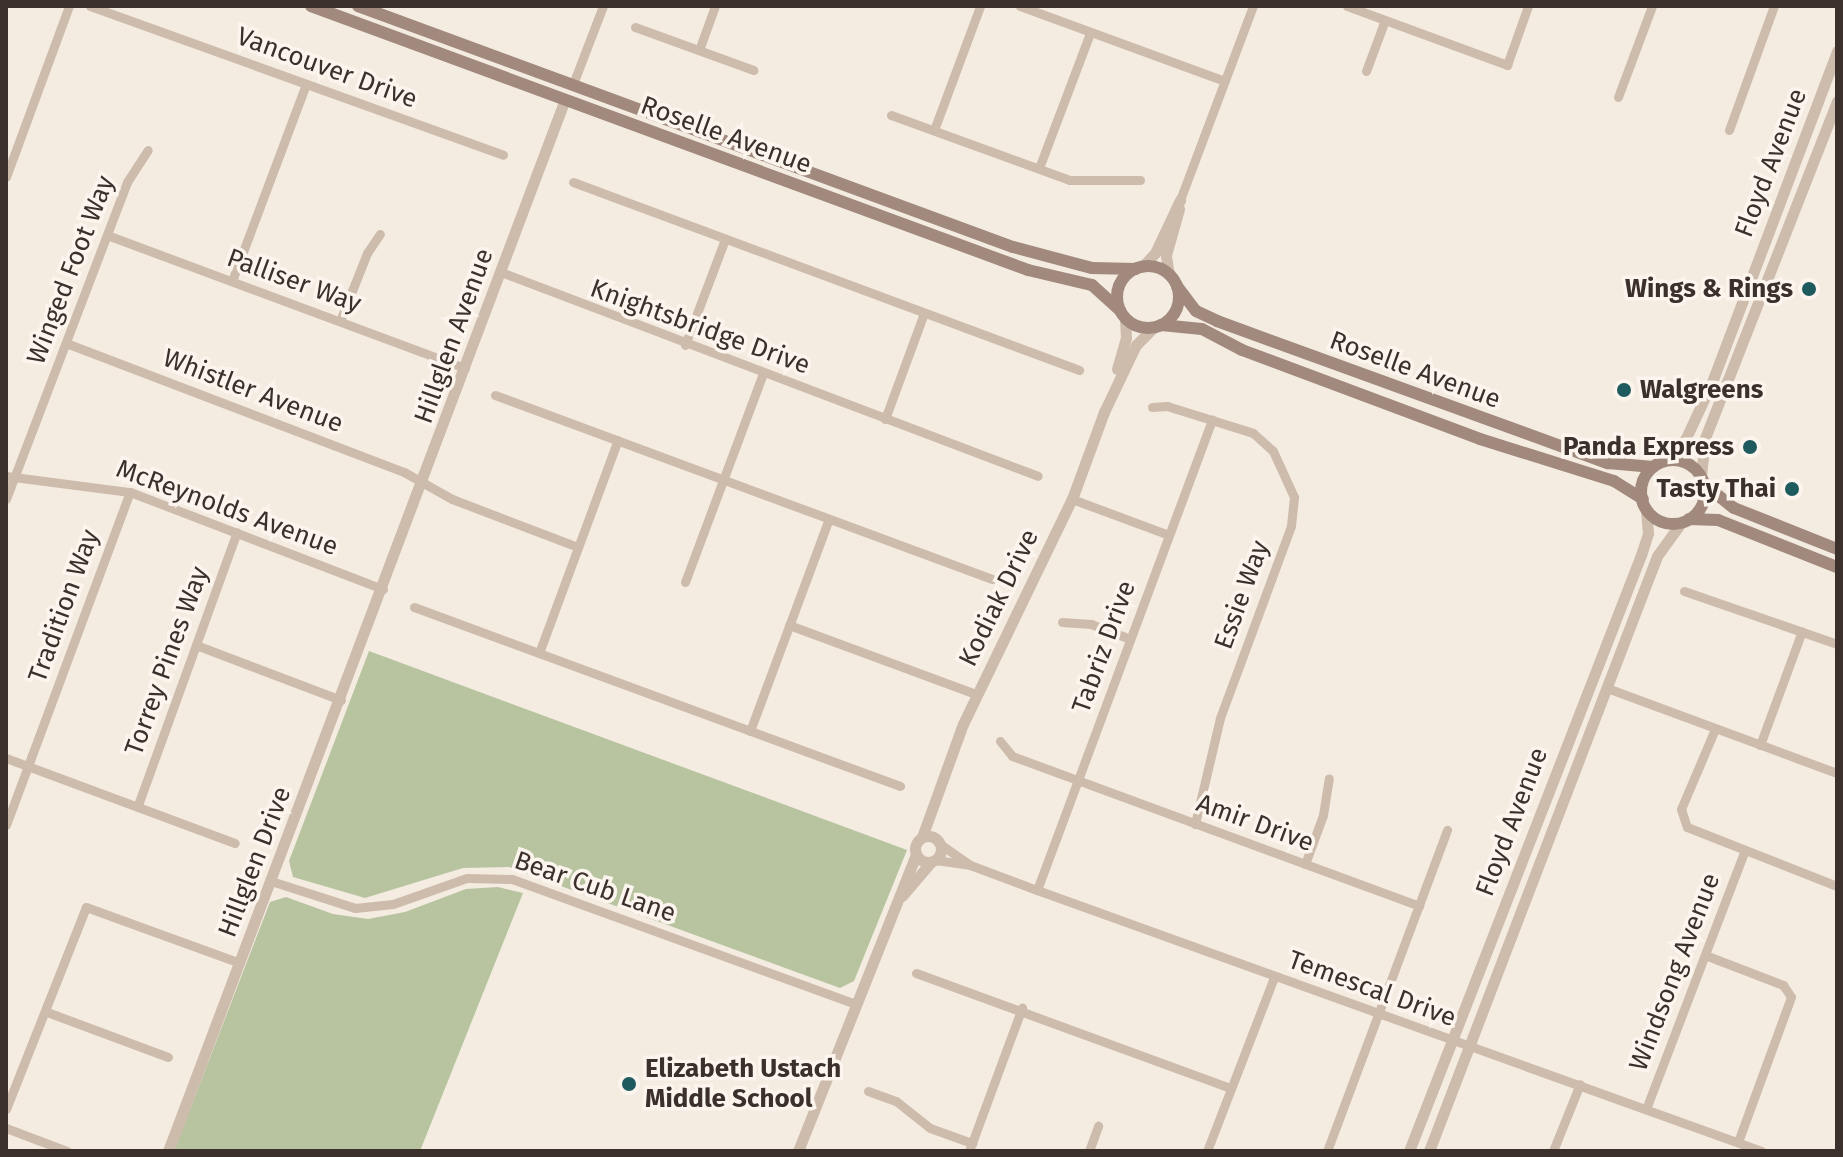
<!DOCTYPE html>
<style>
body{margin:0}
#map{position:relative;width:1843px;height:1157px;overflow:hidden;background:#f4ebe1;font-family:"Fira Sans",sans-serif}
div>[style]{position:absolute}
.green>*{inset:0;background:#b8c4a0}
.minor>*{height:9px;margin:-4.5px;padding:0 4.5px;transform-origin:4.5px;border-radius:4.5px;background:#cdbbac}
.tertiary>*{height:11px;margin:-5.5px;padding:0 5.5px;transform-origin:5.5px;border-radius:5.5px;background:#cdbbac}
.tertiary>.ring{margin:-5.5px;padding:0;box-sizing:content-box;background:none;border:11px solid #cdbbac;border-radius:50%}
.secondary>*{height:12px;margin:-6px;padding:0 6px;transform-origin:6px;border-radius:6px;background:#a18a7d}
.secondary>.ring{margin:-6px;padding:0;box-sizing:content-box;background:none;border:12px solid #a18a7d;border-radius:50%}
.dots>*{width:22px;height:22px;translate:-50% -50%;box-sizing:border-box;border:4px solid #fbf5ee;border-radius:50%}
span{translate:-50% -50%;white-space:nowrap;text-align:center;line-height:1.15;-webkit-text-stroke:7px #fbf5ee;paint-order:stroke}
.street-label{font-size:26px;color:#3b302b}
.poi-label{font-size:26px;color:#3b302b;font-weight:700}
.right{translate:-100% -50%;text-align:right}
.left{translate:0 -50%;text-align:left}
.frame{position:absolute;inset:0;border:8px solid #3b302b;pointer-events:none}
</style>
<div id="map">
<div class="green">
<i style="clip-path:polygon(369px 651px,907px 850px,854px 981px,840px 988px,509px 867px,463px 868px,365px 898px,293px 877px,289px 861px)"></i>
<i style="clip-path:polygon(498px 887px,523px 893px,420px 1151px,174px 1151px,270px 902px,286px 897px,333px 914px,368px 919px,405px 912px,466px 889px)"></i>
</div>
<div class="minor">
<i style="left:90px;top:6px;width:439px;rotate:19.8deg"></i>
<i style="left:1020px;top:6px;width:218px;rotate:20.1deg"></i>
<i style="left:1347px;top:6px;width:171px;rotate:20.2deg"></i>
<i style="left:1507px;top:65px;width:63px;rotate:-70.4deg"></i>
<i style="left:635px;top:27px;width:126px;rotate:20deg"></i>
<i style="left:699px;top:50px;width:47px;rotate:-70deg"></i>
<i style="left:1366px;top:71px;width:54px;rotate:-69.6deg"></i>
<i style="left:573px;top:84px;width:84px;rotate:-69deg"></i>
<i style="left:1618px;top:97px;width:97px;rotate:-69.5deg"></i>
<i style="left:891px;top:115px;width:190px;rotate:20deg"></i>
<i style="left:1070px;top:180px;width:70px"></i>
<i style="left:934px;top:130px;width:132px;rotate:-69.6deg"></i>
<i style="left:1729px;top:130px;width:132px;rotate:-70.1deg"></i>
<i style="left:1039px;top:168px;width:144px;rotate:-69.3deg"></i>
<i style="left:6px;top:177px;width:182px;rotate:-69.8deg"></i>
<i style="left:573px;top:182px;width:540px;rotate:20.38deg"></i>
<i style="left:1180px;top:200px;width:207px;rotate:-69.4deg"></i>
<i style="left:107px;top:235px;width:382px;rotate:20.4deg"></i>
<i style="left:501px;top:272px;width:574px;rotate:20.8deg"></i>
<i style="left:232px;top:281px;width:210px;rotate:-69.4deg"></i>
<i style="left:340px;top:321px;width:73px;rotate:-68.3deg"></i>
<i style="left:367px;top:253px;width:23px;rotate:-56deg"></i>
<i style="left:66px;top:343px;width:362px;rotate:20.9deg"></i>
<i style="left:404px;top:472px;width:55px;rotate:29.4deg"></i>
<i style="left:452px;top:499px;width:135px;rotate:20.9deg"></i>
<i style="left:685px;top:345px;width:113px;rotate:-69.3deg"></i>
<i style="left:495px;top:395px;width:530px;rotate:20.32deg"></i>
<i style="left:1152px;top:407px;width:15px;rotate:-4deg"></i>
<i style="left:1167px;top:406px;width:90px;rotate:17.4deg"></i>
<i style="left:1253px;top:433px;width:27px;rotate:42deg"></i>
<i style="left:1273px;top:451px;width:51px;rotate:65.5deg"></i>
<i style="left:1294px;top:497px;width:29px;rotate:96deg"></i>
<i style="left:1291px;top:526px;width:205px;rotate:110.3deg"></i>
<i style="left:1220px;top:718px;width:109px;rotate:103.3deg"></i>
<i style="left:885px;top:419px;width:113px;rotate:-69.8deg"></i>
<i style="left:6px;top:476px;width:125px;rotate:7.4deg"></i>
<i style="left:130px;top:492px;width:271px;rotate:21deg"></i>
<i style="left:6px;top:499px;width:339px;rotate:-69.1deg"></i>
<i style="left:127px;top:182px;width:38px;rotate:-57deg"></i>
<i style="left:1072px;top:499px;width:103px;rotate:20.4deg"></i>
<i style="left:685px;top:582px;width:223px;rotate:-69.5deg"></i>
<i style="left:1684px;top:591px;width:162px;rotate:19.1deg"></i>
<i style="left:414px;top:607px;width:518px;rotate:20.22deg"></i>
<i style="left:1062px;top:622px;width:29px;rotate:4deg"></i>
<i style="left:1091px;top:624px;width:42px;rotate:21deg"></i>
<i style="left:789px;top:625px;width:199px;rotate:20.3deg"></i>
<i style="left:196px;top:645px;width:155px;rotate:20.8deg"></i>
<i style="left:539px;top:653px;width:227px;rotate:-69.7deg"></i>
<i style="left:1607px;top:688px;width:245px;rotate:20.3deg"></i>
<i style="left:1715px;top:729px;width:87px;rotate:113deg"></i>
<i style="left:1681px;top:809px;width:19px;rotate:72deg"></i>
<i style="left:1687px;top:827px;width:161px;rotate:21.5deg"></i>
<i style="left:750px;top:731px;width:226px;rotate:-69.6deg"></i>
<i style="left:1000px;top:741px;width:19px;rotate:51deg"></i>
<i style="left:1012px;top:756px;width:434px;rotate:20.2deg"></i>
<i style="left:1760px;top:745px;width:121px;rotate:-69.8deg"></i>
<i style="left:6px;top:758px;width:244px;rotate:20.4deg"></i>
<i style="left:138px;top:805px;width:290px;rotate:-70.1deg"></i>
<i style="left:6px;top:825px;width:355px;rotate:-69.6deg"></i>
<i style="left:940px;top:844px;width:37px;rotate:35deg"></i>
<i style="left:970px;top:865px;width:72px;rotate:20.5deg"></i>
<i style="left:1037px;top:890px;width:770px;rotate:19.82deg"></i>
<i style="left:935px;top:860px;width:35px;rotate:8deg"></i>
<i style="left:1305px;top:864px;width:52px;rotate:-69.8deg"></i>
<i style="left:1323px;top:815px;width:37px;rotate:-81deg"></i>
<i style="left:271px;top:881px;width:88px;rotate:17.8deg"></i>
<i style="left:355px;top:908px;width:38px;rotate:-6deg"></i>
<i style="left:393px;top:904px;width:78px;rotate:-19.4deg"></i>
<i style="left:467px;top:878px;width:45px;rotate:1.3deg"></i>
<i style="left:512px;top:879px;width:365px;rotate:20deg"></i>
<i style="left:1037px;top:890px;width:502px;rotate:-69.58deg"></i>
<i style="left:1705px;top:955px;width:84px;rotate:21deg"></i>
<i style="left:1783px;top:985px;width:14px;rotate:56deg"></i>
<i style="left:1791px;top:997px;width:154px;rotate:110.1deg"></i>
<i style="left:916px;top:973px;width:335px;rotate:20.1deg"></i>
<i style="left:47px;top:1012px;width:129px;rotate:20.4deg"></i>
<i style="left:868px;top:1091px;width:30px;rotate:20deg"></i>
<i style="left:896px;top:1101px;width:43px;rotate:38.5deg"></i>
<i style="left:930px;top:1128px;width:45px;rotate:19.7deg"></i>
<i style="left:6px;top:1109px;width:217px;rotate:-68.4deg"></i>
<i style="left:86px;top:907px;width:164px;rotate:20deg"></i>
<i style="left:1646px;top:1109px;width:277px;rotate:-69.1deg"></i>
<i style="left:6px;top:1128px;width:65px;rotate:20.7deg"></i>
<i style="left:969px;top:1151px;width:153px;rotate:-69.7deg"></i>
<i style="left:1089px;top:1151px;width:27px;rotate:-70deg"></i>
<i style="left:1207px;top:1151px;width:186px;rotate:-68.9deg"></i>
<i style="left:1327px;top:1151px;width:343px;rotate:-69.5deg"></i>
<i style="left:1553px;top:1151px;width:72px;rotate:-68.1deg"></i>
</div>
<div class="tertiary">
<i style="left:1142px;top:267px;width:19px;rotate:-47deg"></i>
<i style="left:1155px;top:253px;width:59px;rotate:-64.7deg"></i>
<i style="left:1169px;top:275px;width:20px;rotate:-99deg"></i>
<i style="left:1166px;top:255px;width:48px;rotate:-74.2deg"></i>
<i style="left:1117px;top:369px;width:32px;rotate:-74deg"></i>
<i style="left:1126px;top:338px;width:20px;rotate:-93deg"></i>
<i style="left:1664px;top:461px;width:32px;rotate:-46deg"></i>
<i style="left:1686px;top:438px;width:62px;rotate:-65.1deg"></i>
<i style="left:1712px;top:382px;width:354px;rotate:-69.3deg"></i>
<i style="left:1701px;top:476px;width:38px;rotate:-84deg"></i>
<i style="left:1705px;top:438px;width:362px;rotate:-68.6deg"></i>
<i class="ring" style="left:915px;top:836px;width:15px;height:15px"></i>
<i style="left:922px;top:837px;width:120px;rotate:-70.1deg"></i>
<i style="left:963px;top:724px;width:250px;rotate:-64.2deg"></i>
<i style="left:1072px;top:499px;width:93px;rotate:-69.8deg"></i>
<i style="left:1104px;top:412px;width:74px;rotate:-64.5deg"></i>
<i style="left:1136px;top:345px;width:24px;rotate:-45deg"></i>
<i style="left:902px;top:896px;width:45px;rotate:-49.5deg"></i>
<i style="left:168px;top:1151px;width:1124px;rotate:-69.32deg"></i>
<i style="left:798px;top:1151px;width:319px;rotate:-68.3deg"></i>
<i style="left:1409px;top:1151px;width:640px;rotate:-68.73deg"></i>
<i style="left:1641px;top:555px;width:23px;rotate:-72deg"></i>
<i style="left:1648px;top:533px;width:25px;rotate:-95deg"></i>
<i style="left:1429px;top:1151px;width:637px;rotate:-69.03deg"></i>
<i style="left:1657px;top:556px;width:41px;rotate:-54deg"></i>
</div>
<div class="secondary">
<i style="left:311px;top:6px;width:764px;rotate:20.21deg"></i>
<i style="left:1028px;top:270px;width:66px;rotate:13.2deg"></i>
<i style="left:1092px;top:285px;width:38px;rotate:42deg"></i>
<i style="left:358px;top:6px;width:698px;rotate:20.2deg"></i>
<i style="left:1013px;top:247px;width:82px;rotate:14.9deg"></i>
<i style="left:1092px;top:268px;width:44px;rotate:1.3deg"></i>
<i class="ring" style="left:1117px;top:266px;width:50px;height:50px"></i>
<i style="left:1177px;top:286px;width:31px;rotate:53deg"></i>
<i style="left:1196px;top:311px;width:23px;rotate:25deg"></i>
<i style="left:1217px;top:321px;width:416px;rotate:20deg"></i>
<i style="left:1608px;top:463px;width:45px;rotate:5.1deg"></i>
<i style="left:1161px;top:325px;width:41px;rotate:5.6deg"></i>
<i style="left:1202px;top:329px;width:45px;rotate:27.7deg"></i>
<i style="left:1242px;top:350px;width:254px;rotate:20.5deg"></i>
<i style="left:1480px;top:439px;width:140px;rotate:17.4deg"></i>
<i style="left:1614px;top:481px;width:34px;rotate:32deg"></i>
<i class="ring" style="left:1641px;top:460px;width:52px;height:52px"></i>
<i style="left:1704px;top:484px;width:38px;rotate:39deg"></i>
<i style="left:1734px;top:508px;width:111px;rotate:21.7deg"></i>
<i style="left:1689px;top:519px;width:29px;rotate:2deg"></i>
<i style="left:1718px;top:520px;width:128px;rotate:21.6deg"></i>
</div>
<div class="dots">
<i style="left:1809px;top:289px;background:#1f5a5e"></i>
<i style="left:1624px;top:390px;background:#1f5a5e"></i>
<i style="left:1750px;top:447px;background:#1f5a5e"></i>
<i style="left:1792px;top:489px;background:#1f5a5e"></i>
<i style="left:629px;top:1084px;background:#1f5a5e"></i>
</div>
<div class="street-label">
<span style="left:327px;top:68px;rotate:20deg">Vancouver Drive</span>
<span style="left:726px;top:135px;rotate:20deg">Roselle Avenue</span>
<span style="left:1771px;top:163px;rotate:-69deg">Floyd Avenue</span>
<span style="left:71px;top:270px;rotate:-69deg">Winged Foot Way</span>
<span style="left:294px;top:281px;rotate:20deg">Palliser Way</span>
<span style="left:700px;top:327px;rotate:20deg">Knightsbridge Drive</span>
<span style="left:454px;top:336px;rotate:-70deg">Hillglen Avenue</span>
<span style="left:1415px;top:370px;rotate:20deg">Roselle Avenue</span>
<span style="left:253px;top:391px;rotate:21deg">Whistler Avenue</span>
<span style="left:227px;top:508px;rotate:20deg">McReynolds Avenue</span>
<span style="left:1242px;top:595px;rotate:-70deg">Essie Way</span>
<span style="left:999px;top:598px;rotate:-64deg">Kodiak Drive</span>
<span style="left:64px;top:606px;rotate:-70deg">Tradition Way</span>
<span style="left:1104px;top:647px;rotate:-70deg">Tabriz Drive</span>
<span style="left:167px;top:661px;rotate:-70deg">Torrey Pines Way</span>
<span style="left:1512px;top:822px;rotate:-69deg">Floyd Avenue</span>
<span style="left:1255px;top:823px;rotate:20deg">Amir Drive</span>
<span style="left:255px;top:862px;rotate:-69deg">Hillglen Drive</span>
<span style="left:595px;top:887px;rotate:19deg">Bear Cub Lane</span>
<span style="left:1675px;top:972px;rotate:-69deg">Windsong Avenue</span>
<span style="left:1372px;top:989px;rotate:20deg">Temescal Drive</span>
</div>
<div class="poi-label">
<span class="right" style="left:1793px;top:289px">Wings &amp; Rings</span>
<span class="left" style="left:1640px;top:390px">Walgreens</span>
<span class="right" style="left:1734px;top:447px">Panda Express</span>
<span class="right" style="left:1776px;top:489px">Tasty Thai</span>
<span class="left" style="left:645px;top:1084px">Elizabeth Ustach<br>Middle School</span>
</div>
<div class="frame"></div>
</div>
